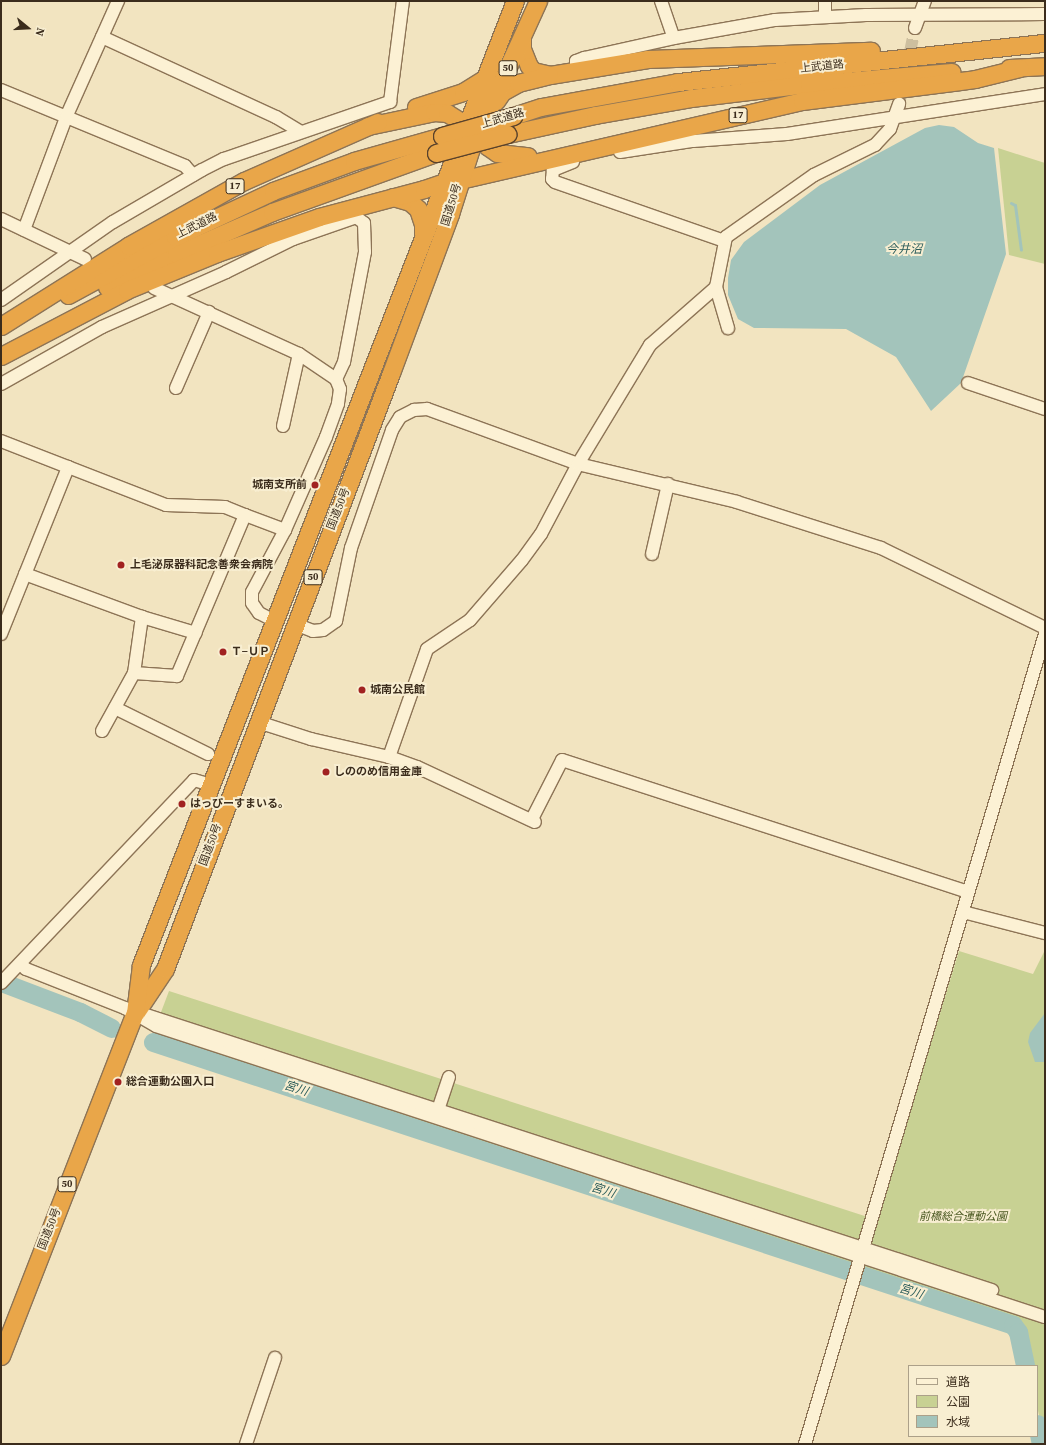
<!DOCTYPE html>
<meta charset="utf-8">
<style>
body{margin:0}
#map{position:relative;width:1046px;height:1445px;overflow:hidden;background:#f2e4c0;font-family:"Source Serif 4","Noto Sans JP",serif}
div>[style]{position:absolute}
.green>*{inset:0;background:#c8d193}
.water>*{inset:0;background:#a3c4bb}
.stream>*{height:3px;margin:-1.5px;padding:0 1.5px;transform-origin:1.5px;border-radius:1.5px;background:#a3c4bb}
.river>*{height:19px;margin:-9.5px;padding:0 9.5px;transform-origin:9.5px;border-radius:9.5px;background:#a3c4bb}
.minor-tunnel>*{height:12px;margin-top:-6px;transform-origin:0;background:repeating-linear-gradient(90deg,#cdbf9f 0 12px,transparent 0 18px)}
.roads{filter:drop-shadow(1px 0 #8d7456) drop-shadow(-1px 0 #8d7456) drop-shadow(0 1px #8d7456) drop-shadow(0 -1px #8d7456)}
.minor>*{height:12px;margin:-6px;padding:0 6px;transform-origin:6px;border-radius:6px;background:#fcf1d4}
.highway>*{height:17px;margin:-8.5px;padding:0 8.5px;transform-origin:8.5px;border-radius:8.5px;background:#e9a649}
.bridges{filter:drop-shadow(1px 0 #5a422b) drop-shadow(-1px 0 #5a422b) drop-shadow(0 1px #5a422b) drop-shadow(0 -1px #5a422b)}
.highway-bridge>*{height:17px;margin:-8.5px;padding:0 8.5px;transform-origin:8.5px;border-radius:8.5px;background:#e9a649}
.dots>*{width:11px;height:11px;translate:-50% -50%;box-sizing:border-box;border:2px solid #f8eed1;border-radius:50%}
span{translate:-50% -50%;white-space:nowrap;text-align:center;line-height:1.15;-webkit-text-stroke:4px #f8eed1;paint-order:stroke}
.shield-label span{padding:1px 3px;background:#f8eed1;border:1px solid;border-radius:3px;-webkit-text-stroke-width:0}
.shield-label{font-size:10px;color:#3b2c1c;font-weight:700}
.street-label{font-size:11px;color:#3b2c1c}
.poi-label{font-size:11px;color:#3b2c1c;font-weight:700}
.right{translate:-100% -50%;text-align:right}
.left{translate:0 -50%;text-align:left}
.park-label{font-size:11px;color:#4a5921;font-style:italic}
.water-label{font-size:12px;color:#2a5c5a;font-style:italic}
.frame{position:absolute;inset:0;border:2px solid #3b2c1c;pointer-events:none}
.legend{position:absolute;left:908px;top:1365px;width:130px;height:72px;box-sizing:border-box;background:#f8eed1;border:1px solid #aca089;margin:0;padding:5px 7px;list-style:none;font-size:12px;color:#3b2c1c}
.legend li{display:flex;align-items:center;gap:8px;height:20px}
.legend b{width:20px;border:1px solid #aca089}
.north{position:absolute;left:8px;top:8px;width:40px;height:40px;-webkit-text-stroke:3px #f8eed1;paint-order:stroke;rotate:108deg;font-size:11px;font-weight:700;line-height:16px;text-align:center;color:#3b2c1c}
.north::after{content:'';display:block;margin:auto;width:14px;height:18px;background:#3b2c1c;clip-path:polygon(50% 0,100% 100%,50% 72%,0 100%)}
</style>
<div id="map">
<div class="green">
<i style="clip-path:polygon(998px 148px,1045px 163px,1045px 264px,1009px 255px)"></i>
<i style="clip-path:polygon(1045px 950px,1045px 1444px,1037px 1406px,1037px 1366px,1029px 1366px,1021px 1320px,861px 1270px,152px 1036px,169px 991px,877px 1220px,959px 951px,1033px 974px)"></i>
</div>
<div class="water">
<i style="clip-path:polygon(939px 125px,954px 127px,978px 143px,994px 148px,1006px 254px,961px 383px,931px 411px,896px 357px,846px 329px,754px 328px,738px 319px,728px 295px,728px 278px,731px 260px,744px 242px,820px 185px,925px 128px)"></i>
<i style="clip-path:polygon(1045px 1013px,1045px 1062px,1035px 1062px,1028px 1042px,1030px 1033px)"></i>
</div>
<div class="stream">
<i style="left:1011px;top:203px;width:4px;rotate:27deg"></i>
<i style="left:1015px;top:205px;width:45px;rotate:82.4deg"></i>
</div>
<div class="river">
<i style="left:1px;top:982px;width:85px;rotate:20.8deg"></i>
<i style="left:80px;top:1012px;width:35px;rotate:27deg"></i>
<i style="left:153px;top:1042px;width:905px;rotate:18.21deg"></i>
<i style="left:1013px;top:1325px;width:9px;rotate:54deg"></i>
<i style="left:1018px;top:1332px;width:35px;rotate:78deg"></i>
<i style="left:1037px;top:1424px;width:20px;rotate:79deg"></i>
</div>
<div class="minor-tunnel">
<i style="left:899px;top:104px;width:78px;rotate:-78.1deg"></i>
</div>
<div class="roads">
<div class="minor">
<i style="left:661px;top:1px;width:39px;rotate:71deg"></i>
<i style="left:825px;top:1px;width:16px;rotate:90deg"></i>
<i style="left:915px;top:28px;width:29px;rotate:-70deg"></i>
<i style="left:102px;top:37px;width:192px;rotate:24.7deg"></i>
<i style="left:276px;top:117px;width:29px;rotate:31deg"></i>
<i style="left:576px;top:70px;width:9px;rotate:-90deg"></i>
<i style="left:576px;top:61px;width:9px;rotate:-21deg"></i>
<i style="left:584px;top:58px;width:92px;rotate:-12.5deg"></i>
<i style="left:674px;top:38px;width:103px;rotate:-10.1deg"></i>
<i style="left:775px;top:20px;width:91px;rotate:-3.1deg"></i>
<i style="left:866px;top:15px;width:179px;rotate:-0.3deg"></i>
<i style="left:1px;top:90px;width:199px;rotate:22.4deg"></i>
<i style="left:185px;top:166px;width:12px;rotate:48deg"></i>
<i style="left:620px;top:152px;width:74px;rotate:-8.6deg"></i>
<i style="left:693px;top:141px;width:94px;rotate:-4.3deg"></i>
<i style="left:787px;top:134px;width:261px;rotate:-8.8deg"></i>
<i style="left:573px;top:162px;width:22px;rotate:158deg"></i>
<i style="left:553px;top:170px;width:9px;rotate:96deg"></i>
<i style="left:552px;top:179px;width:4px;rotate:45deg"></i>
<i style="left:555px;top:182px;width:179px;rotate:19.2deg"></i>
<i style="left:1px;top:219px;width:93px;rotate:25.5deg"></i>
<i style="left:24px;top:230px;width:123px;rotate:-69.5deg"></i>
<i style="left:67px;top:115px;width:125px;rotate:-65.9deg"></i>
<i style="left:716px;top:287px;width:43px;rotate:73.7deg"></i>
<i style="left:154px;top:288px;width:159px;rotate:24.5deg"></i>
<i style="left:299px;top:354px;width:45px;rotate:34deg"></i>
<i style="left:336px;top:379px;width:11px;rotate:68deg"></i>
<i style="left:340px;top:389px;width:15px;rotate:98deg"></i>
<i style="left:338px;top:404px;width:35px;rotate:110deg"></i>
<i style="left:326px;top:437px;width:102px;rotate:113.8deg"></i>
<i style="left:285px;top:530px;width:70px;rotate:118deg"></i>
<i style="left:252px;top:592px;width:11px;rotate:90deg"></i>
<i style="left:252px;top:603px;width:12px;rotate:55deg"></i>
<i style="left:259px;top:613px;width:16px;rotate:27deg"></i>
<i style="left:1px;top:300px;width:136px;rotate:-34.9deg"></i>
<i style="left:113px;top:222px;width:103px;rotate:-30.3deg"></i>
<i style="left:202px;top:170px;width:25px;rotate:-27deg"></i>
<i style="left:224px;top:159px;width:176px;rotate:-19deg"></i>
<i style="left:390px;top:102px;width:102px;rotate:-82.7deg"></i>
<i style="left:968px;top:383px;width:81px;rotate:18.7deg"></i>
<i style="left:1px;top:384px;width:116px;rotate:-29.4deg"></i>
<i style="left:102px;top:327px;width:136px;rotate:-23.9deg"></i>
<i style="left:226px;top:272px;width:75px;rotate:-26.2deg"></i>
<i style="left:293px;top:239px;width:67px;rotate:-19.2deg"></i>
<i style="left:356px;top:217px;width:10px;rotate:37deg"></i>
<i style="left:364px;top:223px;width:29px;rotate:88deg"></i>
<i style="left:365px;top:252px;width:112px;rotate:100.8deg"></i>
<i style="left:344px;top:362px;width:19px;rotate:115deg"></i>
<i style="left:176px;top:388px;width:83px;rotate:-66.5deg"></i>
<i style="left:283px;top:426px;width:74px;rotate:-77.5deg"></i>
<i style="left:1px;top:441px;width:72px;rotate:21.2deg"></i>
<i style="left:245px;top:515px;width:43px;rotate:20.6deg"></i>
<i style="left:652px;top:554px;width:72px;rotate:-77.1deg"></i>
<i style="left:25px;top:574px;width:125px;rotate:20.2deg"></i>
<i style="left:142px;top:617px;width:56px;rotate:16.5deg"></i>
<i style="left:295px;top:624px;width:19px;rotate:21deg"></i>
<i style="left:313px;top:631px;width:10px;rotate:-6deg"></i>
<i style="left:323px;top:630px;width:16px;rotate:-35deg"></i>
<i style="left:336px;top:621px;width:75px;rotate:-78.4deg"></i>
<i style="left:351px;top:548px;width:125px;rotate:-70.8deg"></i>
<i style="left:392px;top:430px;width:15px;rotate:-58deg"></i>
<i style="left:400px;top:417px;width:16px;rotate:-27deg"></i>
<i style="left:414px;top:410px;width:13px;rotate:-4deg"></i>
<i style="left:427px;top:409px;width:161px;rotate:20deg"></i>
<i style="left:578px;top:464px;width:163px;rotate:13.4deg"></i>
<i style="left:737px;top:502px;width:151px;rotate:17.7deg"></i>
<i style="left:881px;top:548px;width:182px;rotate:26deg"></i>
<i style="left:1px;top:634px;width:180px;rotate:-68.1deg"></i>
<i style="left:68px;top:467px;width:105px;rotate:21.2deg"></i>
<i style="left:166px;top:505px;width:59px;rotate:1.9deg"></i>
<i style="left:225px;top:507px;width:22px;rotate:22deg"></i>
<i style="left:245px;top:515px;width:175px;rotate:112.9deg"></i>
<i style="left:177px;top:676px;width:43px;rotate:-176deg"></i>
<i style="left:134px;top:673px;width:57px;rotate:-81.9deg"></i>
<i style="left:115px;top:708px;width:104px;rotate:26.3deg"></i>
<i style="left:258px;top:722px;width:56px;rotate:17.8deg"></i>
<i style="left:311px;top:739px;width:80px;rotate:13deg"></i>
<i style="left:389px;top:757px;width:30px;rotate:20deg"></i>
<i style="left:417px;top:767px;width:130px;rotate:25deg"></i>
<i style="left:102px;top:731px;width:66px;rotate:-61.1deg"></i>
<i style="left:389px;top:757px;width:114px;rotate:-70.6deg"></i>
<i style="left:427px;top:649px;width:52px;rotate:-34deg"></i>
<i style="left:470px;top:620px;width:79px;rotate:-49.1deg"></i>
<i style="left:522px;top:560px;width:32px;rotate:-54deg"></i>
<i style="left:541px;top:534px;width:79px;rotate:-62.1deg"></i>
<i style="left:578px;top:464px;width:139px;rotate:-58.8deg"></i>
<i style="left:650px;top:345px;width:88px;rotate:-41.3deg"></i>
<i style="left:716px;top:287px;width:51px;rotate:-78.7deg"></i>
<i style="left:726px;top:237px;width:108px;rotate:-35.2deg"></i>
<i style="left:814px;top:175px;width:68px;rotate:-26.2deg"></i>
<i style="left:875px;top:145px;width:22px;rotate:-47deg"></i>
<i style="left:890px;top:129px;width:27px;rotate:-70deg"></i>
<i style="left:532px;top:819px;width:66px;rotate:-63deg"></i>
<i style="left:562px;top:760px;width:427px;rotate:18deg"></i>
<i style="left:963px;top:912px;width:85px;rotate:14.4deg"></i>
<i style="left:20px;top:964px;width:8px;rotate:40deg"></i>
<i style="left:26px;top:969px;width:106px;rotate:21.5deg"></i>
<i style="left:125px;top:1008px;width:36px;rotate:30deg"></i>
<i style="left:156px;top:1026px;width:935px;rotate:18.13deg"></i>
<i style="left:1px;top:983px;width:280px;rotate:-46.4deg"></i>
<i style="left:194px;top:780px;width:18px;rotate:16deg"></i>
<i style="left:143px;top:1014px;width:893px;rotate:18.01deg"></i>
<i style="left:436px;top:1116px;width:41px;rotate:-71.6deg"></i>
<i style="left:246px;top:1444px;width:91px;rotate:-71.4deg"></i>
<i style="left:805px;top:1444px;width:845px;rotate:-73.5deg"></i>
</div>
<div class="highway">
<i style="left:522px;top:38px;width:11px;rotate:90deg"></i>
<i style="left:522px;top:49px;width:18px;rotate:68deg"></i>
<i style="left:529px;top:66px;width:6px;rotate:51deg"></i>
<i style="left:533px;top:71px;width:17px;rotate:13deg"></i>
<i style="left:550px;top:75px;width:99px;rotate:-9.3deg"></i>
<i style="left:648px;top:59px;width:223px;rotate:-2.1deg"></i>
<i style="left:1009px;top:68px;width:36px;rotate:-3deg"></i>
<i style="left:496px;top:101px;width:11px;rotate:-56deg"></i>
<i style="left:502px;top:92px;width:18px;rotate:-29deg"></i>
<i style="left:518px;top:83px;width:32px;rotate:-14deg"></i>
<i style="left:416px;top:107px;width:49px;rotate:-17.7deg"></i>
<i style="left:463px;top:92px;width:26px;rotate:-32deg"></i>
<i style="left:513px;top:116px;width:29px;rotate:-18deg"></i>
<i style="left:541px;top:107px;width:139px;rotate:-10.3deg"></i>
<i style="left:678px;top:82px;width:369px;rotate:-6.1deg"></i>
<i style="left:368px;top:126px;width:67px;rotate:-12deg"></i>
<i style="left:434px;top:112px;width:13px;rotate:4deg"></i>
<i style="left:447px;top:113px;width:15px;rotate:32deg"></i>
<i style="left:460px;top:121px;width:18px;rotate:63deg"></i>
<i style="left:475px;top:130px;width:20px;rotate:53deg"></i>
<i style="left:487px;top:146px;width:12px;rotate:35deg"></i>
<i style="left:497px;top:153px;width:31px;rotate:6deg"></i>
<i style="left:508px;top:134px;width:89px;rotate:-12.3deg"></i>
<i style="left:595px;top:115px;width:97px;rotate:-10deg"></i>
<i style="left:691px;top:98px;width:119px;rotate:-6.8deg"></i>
<i style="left:809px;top:84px;width:143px;rotate:-4.8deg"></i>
<i style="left:460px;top:180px;width:351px;rotate:-13deg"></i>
<i style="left:802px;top:101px;width:174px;rotate:-7.2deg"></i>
<i style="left:975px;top:79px;width:46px;rotate:-13.7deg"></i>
<i style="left:393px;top:197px;width:18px;rotate:16deg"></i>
<i style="left:410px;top:202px;width:11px;rotate:41deg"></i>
<i style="left:418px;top:209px;width:16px;rotate:72deg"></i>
<i style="left:423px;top:224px;width:10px;rotate:90deg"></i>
<i style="left:107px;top:287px;width:76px;rotate:-25.6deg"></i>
<i style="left:176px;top:254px;width:105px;rotate:-23.6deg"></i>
<i style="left:272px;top:212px;width:174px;rotate:-19.8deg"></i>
<i style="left:68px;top:295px;width:122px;rotate:-28.5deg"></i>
<i style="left:175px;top:237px;width:108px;rotate:-25.1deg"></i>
<i style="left:273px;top:191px;width:86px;rotate:-20.3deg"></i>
<i style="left:354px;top:161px;width:91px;rotate:-15.9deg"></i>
<i style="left:1px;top:326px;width:150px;rotate:-32.2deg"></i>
<i style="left:128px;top:246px;width:133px;rotate:-29.3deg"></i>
<i style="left:244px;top:181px;width:146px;rotate:-23.8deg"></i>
<i style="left:1px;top:356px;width:142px;rotate:-27.6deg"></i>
<i style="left:127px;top:290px;width:97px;rotate:-22.3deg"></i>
<i style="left:217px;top:253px;width:108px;rotate:-19.4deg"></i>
<i style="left:319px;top:217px;width:109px;rotate:-14.9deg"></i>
<i style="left:424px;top:189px;width:21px;rotate:-19deg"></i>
<i style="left:444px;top:182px;width:8px;rotate:-40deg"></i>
<i style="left:137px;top:1011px;width:50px;rotate:-56.3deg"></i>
<i style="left:165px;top:969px;width:637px;rotate:-69.23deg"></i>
<i style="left:391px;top:373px;width:170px;rotate:-69.6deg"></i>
<i style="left:450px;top:214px;width:69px;rotate:-72.3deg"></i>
<i style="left:471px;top:148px;width:162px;rotate:-65.5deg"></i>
<i style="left:1px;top:1356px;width:368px;rotate:-68.7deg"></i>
<i style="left:135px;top:1013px;width:48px;rotate:-82.9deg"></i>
<i style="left:141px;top:965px;width:1034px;rotate:-68.8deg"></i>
</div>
</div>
<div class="bridges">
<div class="highway-bridge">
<i style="left:442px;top:136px;width:74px;rotate:-15.7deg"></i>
<i style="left:436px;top:153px;width:74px;rotate:-14.8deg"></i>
</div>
</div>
<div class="dots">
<i style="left:315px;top:485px;background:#a12221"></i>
<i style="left:121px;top:565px;background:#a12221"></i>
<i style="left:223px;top:652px;background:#a12221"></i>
<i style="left:362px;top:690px;background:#a12221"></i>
<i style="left:326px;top:772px;background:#a12221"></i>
<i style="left:182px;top:804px;background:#a12221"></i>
<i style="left:118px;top:1082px;background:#a12221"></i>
</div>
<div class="shield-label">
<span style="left:508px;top:68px">50</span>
<span style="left:738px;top:115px">17</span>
<span style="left:235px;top:186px">17</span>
<span style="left:313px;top:577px">50</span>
<span style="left:67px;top:1184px">50</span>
</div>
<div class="street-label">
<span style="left:822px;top:67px;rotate:-6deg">上武道路</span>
<span style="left:503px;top:119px;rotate:-16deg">上武道路</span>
<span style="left:452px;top:205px;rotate:-73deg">国道50号</span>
<span style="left:197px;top:226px;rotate:-26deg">上武道路</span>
<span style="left:339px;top:509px;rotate:-69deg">国道50号</span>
<span style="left:211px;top:845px;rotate:-70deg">国道50号</span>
<span style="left:50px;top:1229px;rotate:-69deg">国道50号</span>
</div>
<div class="poi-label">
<span class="right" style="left:307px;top:485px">城南支所前</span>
<span class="left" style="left:130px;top:565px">上毛泌尿器科記念善衆会病院</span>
<span class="left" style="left:231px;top:652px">Ｔ−ＵＰ</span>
<span class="left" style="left:370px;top:690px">城南公民館</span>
<span class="left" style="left:334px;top:772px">しののめ信用金庫</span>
<span class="left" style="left:190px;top:804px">はっぴーすまいる。</span>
<span class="left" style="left:126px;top:1082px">総合運動公園入口</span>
</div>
<div class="park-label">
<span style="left:963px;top:1217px">前橋総合運動公園</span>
</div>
<div class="water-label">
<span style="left:904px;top:250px">今井沼</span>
<span style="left:296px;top:1089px;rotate:18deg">宮川</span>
<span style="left:603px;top:1191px;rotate:18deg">宮川</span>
<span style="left:911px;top:1292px;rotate:18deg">宮川</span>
</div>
<div class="frame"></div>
<ul class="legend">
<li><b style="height:5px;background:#fcf1d4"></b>道路</li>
<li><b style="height:11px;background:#c8d193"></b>公園</li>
<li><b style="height:11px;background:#a3c4bb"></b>水域</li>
</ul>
<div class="north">N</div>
</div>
